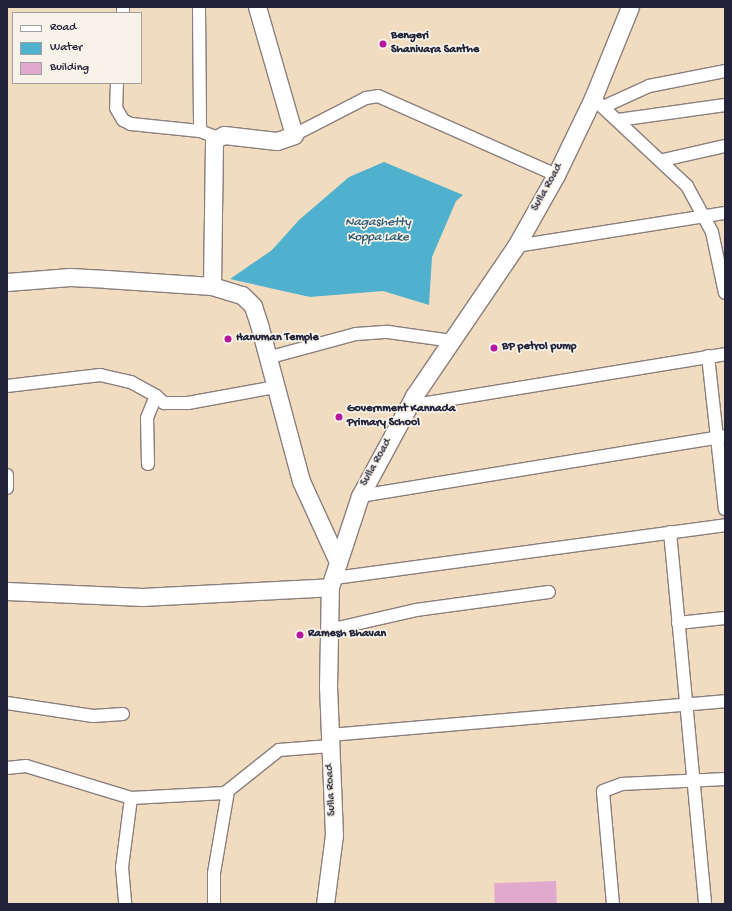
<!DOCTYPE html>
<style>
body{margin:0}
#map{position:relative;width:732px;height:911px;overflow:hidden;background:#f2dcbf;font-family:"Gochi Hand",sans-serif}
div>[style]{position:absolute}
.water>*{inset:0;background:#4fb1cd}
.building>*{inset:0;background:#e0a9cd;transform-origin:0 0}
.roads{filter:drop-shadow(1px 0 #8a7f7d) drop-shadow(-1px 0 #8a7f7d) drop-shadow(0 1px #8a7f7d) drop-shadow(0 -1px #8a7f7d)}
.street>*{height:12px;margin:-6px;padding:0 6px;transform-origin:6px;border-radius:6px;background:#fff}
.secondary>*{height:17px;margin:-8.5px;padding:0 8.5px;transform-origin:8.5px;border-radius:8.5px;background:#fff}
.dots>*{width:11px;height:11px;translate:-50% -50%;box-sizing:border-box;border:2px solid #f7f3e8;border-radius:50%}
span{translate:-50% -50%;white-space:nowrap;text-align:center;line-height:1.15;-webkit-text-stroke:3.5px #f7f3e8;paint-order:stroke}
.poi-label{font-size:12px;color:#22223b;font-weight:700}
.left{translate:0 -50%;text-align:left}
.street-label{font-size:12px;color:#22223b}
.water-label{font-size:13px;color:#345b75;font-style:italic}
.frame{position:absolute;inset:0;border:8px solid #22223b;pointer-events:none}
.legend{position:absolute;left:12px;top:12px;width:130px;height:72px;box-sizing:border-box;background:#f7f3e8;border:1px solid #a29fa3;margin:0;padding:5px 7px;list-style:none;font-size:12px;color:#22223b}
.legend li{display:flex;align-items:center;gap:8px;height:20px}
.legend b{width:20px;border:1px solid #a29fa3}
</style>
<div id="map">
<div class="water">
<i style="clip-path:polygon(384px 162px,463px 195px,456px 201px,432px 257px,429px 305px,383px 291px,310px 297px,230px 279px,272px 250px,299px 220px,349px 177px)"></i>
</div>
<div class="building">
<i style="left:556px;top:881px;width:23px;height:62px;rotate:88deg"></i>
</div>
<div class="roads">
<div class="street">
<i style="left:199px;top:7px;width:124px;rotate:89.5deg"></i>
<i style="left:200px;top:131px;width:17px;rotate:21deg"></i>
<i style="left:123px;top:13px;width:6px;rotate:-90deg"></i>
<i style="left:117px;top:83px;width:25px;rotate:92deg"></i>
<i style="left:116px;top:108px;width:14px;rotate:60deg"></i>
<i style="left:123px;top:120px;width:9px;rotate:27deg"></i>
<i style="left:131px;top:124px;width:69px;rotate:5.8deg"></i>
<i style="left:593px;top:98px;width:129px;rotate:43.1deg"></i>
<i style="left:687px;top:186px;width:52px;rotate:61.5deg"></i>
<i style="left:712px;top:232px;width:62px;rotate:78deg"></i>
<i style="left:603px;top:107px;width:51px;rotate:-24.5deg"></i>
<i style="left:649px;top:86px;width:77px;rotate:-11.2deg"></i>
<i style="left:618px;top:120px;width:108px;rotate:-8deg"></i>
<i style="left:294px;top:135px;width:81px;rotate:-27.2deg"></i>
<i style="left:366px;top:98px;width:12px;rotate:-9deg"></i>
<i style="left:378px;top:96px;width:195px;rotate:23.9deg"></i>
<i style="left:663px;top:160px;width:64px;rotate:-12.7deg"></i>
<i style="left:516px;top:246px;width:212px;rotate:-9deg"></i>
<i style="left:708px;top:356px;width:154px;rotate:83.7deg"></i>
<i style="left:267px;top:358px;width:92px;rotate:-15.1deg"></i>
<i style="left:356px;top:334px;width:32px;rotate:-4deg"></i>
<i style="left:388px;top:332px;width:66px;rotate:7.9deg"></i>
<i style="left:7px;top:386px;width:94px;rotate:-6.7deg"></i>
<i style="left:100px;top:375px;width:32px;rotate:13deg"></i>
<i style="left:131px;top:382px;width:29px;rotate:29deg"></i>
<i style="left:409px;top:406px;width:320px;rotate:-9.3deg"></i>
<i style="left:148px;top:464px;width:46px;rotate:-91.2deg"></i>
<i style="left:147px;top:418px;width:24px;rotate:-68deg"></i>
<i style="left:156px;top:396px;width:11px;rotate:41deg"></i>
<i style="left:164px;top:403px;width:24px"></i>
<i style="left:188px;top:403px;width:88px;rotate:-10.4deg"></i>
<i style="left:7px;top:475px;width:13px;rotate:90deg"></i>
<i style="left:360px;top:496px;width:370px;rotate:-9.3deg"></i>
<i style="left:670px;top:532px;width:374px;rotate:84.6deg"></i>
<i style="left:335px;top:578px;width:394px;rotate:-7.7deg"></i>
<i style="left:678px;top:623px;width:47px;rotate:-6.1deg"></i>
<i style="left:329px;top:630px;width:89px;rotate:-12.9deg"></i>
<i style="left:416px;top:610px;width:134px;rotate:-7.7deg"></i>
<i style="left:7px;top:703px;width:87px;rotate:8.6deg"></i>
<i style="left:93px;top:716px;width:30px;rotate:-4deg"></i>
<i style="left:330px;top:735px;width:396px;rotate:-4.9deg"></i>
<i style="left:7px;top:768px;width:19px;rotate:-6deg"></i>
<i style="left:26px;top:766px;width:110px;rotate:16.9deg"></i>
<i style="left:131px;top:798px;width:70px;rotate:97.4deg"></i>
<i style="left:122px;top:867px;width:37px;rotate:85deg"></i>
<i style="left:131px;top:798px;width:94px;rotate:-3deg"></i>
<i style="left:225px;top:793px;width:69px;rotate:-38.5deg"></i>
<i style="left:279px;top:750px;width:51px;rotate:-4.5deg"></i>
<i style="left:214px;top:904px;width:31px;rotate:-90deg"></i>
<i style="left:214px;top:873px;width:83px;rotate:-80.3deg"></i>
<i style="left:613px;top:904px;width:113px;rotate:-95.1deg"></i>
<i style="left:603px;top:791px;width:20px;rotate:-20deg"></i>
<i style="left:622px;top:784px;width:103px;rotate:-2.8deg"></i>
</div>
<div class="secondary">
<i style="left:7px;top:282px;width:63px;rotate:-4.5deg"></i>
<i style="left:70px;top:277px;width:36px;rotate:3deg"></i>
<i style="left:106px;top:279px;width:106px;rotate:3.8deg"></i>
<i style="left:212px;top:286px;width:31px;rotate:17deg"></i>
<i style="left:242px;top:295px;width:16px;rotate:45deg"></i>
<i style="left:253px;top:306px;width:23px;rotate:72deg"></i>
<i style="left:260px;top:328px;width:158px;rotate:75deg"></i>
<i style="left:301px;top:481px;width:89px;rotate:65.4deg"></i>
<i style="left:212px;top:286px;width:146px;rotate:-89.2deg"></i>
<i style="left:214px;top:140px;width:11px;rotate:-27deg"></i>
<i style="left:224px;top:135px;width:53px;rotate:6.5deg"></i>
<i style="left:277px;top:141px;width:18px;rotate:-19deg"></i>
<i style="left:294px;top:135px;width:133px;rotate:-106.1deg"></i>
<i style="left:7px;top:591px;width:135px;rotate:2.5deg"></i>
<i style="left:142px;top:597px;width:188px;rotate:-3deg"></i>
<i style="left:325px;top:904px;width:70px;rotate:-82.6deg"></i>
<i style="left:334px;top:835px;width:148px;rotate:-92.3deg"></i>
<i style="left:328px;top:687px;width:100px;rotate:-88.9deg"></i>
<i style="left:330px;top:587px;width:96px;rotate:-71.8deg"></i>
<i style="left:360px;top:496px;width:114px;rotate:-61.6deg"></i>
<i style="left:414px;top:396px;width:181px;rotate:-55.8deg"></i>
<i style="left:516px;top:246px;width:81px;rotate:-60.6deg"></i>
<i style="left:556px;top:175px;width:85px;rotate:-64.3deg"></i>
<i style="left:593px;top:98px;width:98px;rotate:-67.9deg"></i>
</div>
</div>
<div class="dots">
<i style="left:383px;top:44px;background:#b5179e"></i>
<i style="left:228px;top:339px;background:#b5179e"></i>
<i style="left:494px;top:348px;background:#b5179e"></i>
<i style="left:339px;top:417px;background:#b5179e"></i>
<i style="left:300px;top:635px;background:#b5179e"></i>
</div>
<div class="poi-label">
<span class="left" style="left:391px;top:44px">Bengeri<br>Shanivara Santhe</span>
<span class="left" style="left:236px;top:339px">Hanuman Temple</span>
<span class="left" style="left:502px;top:348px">BP petrol pump</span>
<span class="left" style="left:347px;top:417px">Government Kannada<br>Primary School</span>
<span class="left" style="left:308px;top:635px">Ramesh Bhavan</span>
</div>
<div class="street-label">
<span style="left:548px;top:188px;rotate:-61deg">Sulla Road</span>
<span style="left:377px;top:463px;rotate:-61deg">Sulla Road</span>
<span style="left:332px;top:790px;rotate:-93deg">Sulla Road</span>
</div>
<div class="water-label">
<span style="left:378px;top:231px">Nagashetty<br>Koppa Lake</span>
</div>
<div class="frame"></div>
<ul class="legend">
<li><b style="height:5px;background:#fff"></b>Road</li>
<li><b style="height:11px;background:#4fb1cd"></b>Water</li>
<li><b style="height:11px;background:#e0a9cd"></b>Building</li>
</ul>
</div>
